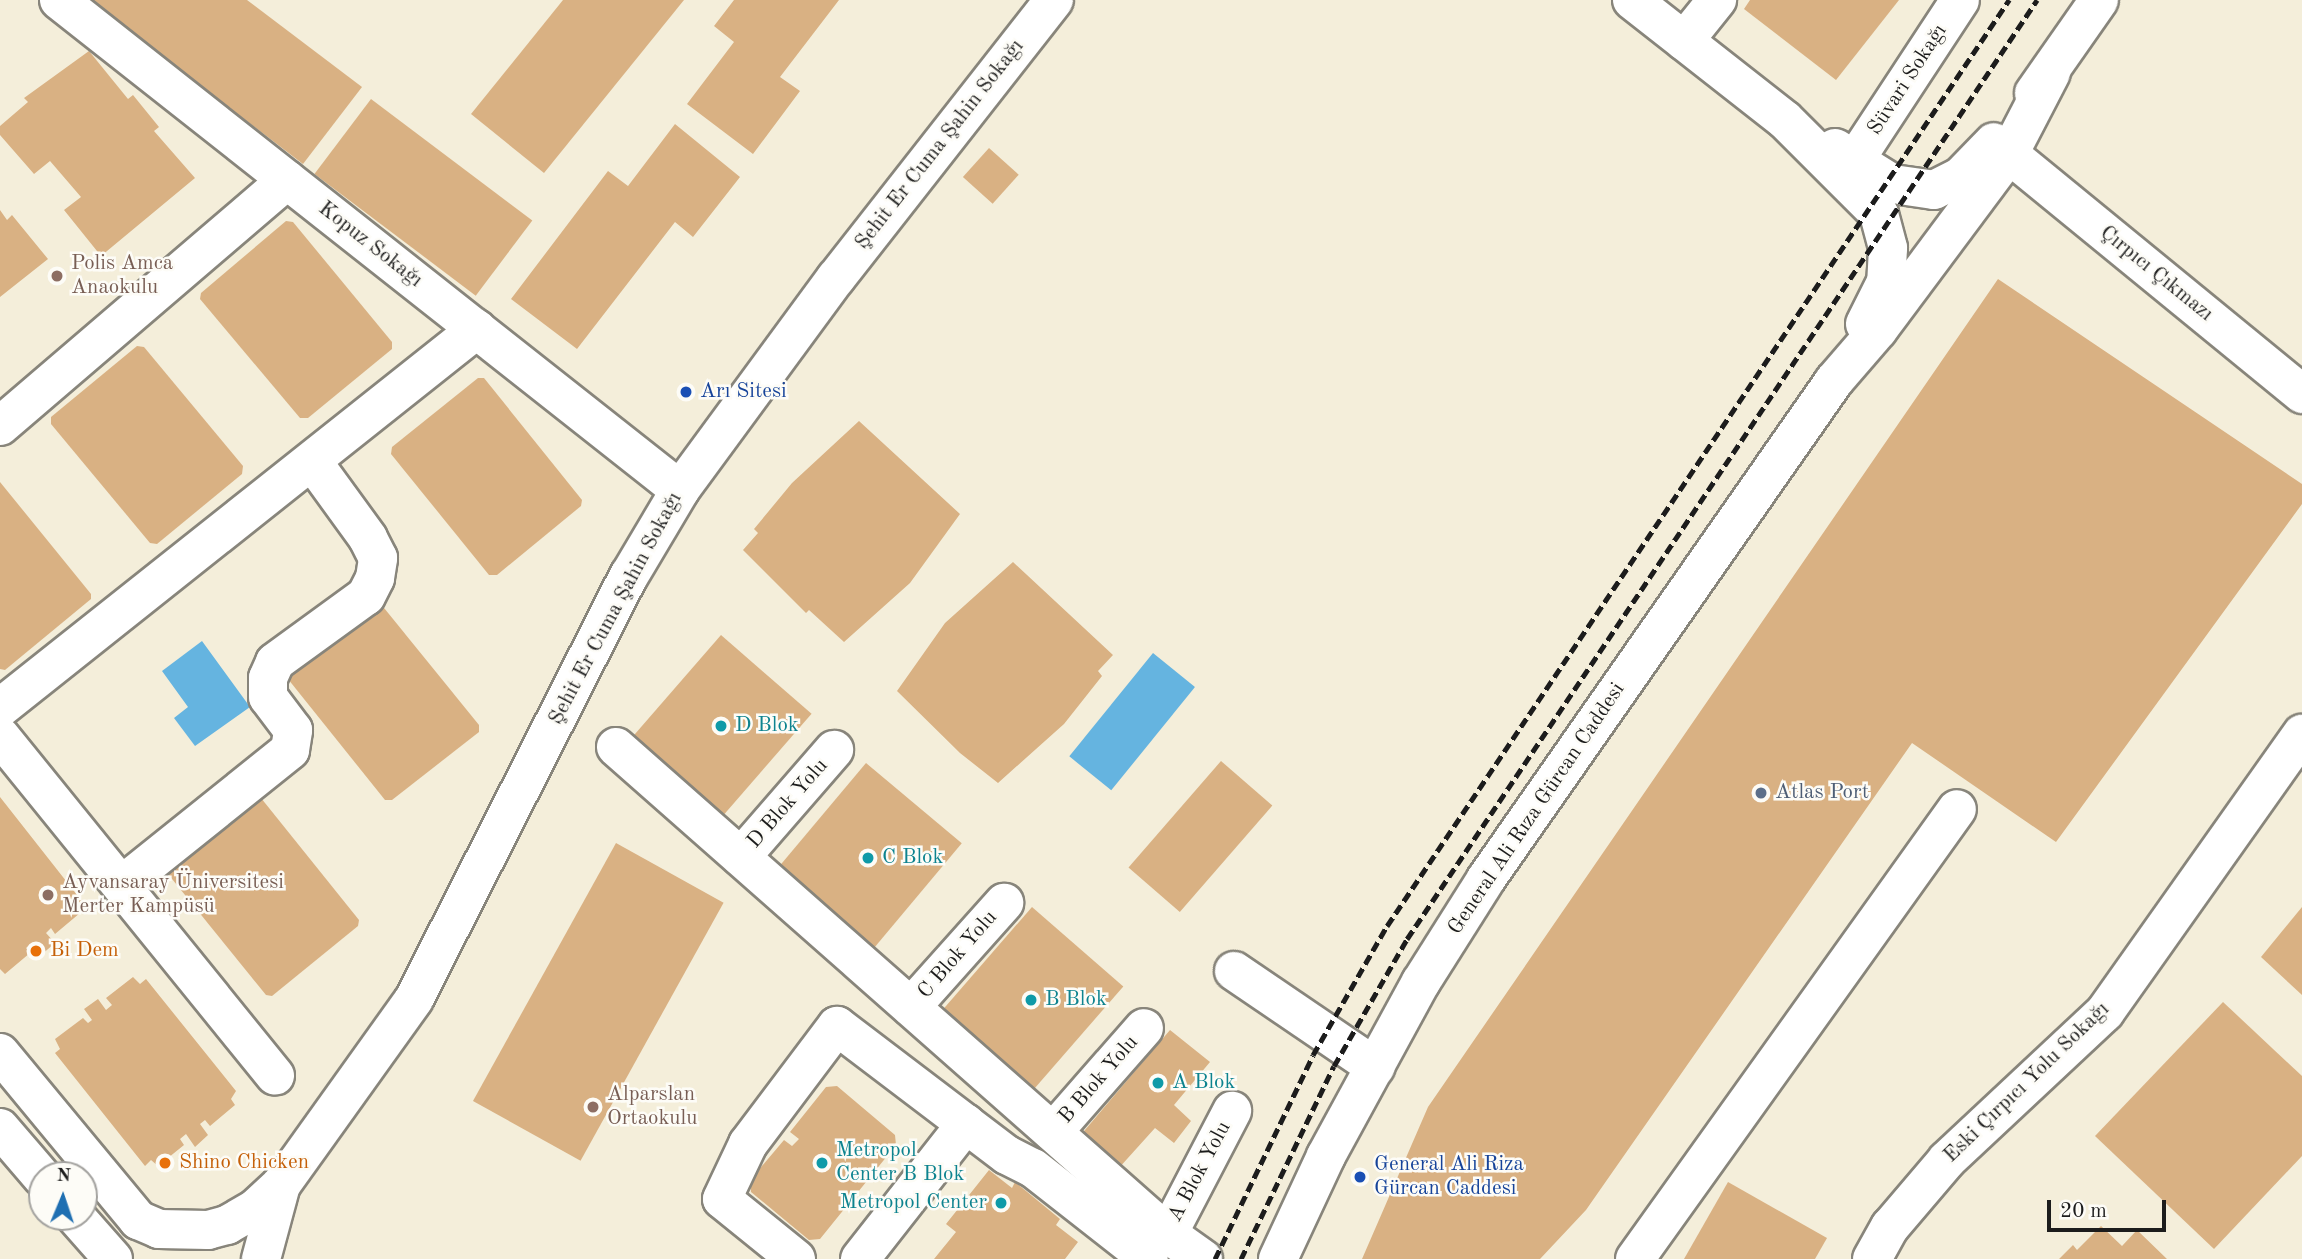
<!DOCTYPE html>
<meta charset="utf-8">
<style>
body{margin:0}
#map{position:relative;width:2302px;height:1259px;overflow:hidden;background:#f4eeda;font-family:"Old Standard TT",serif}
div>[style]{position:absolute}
.water>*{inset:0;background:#65b4e0;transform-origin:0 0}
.building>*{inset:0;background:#d9b183;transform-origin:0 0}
.roads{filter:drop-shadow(2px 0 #88857b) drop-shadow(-2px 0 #88857b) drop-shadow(0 2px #88857b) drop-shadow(0 -2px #88857b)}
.minor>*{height:38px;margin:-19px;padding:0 19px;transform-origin:19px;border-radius:19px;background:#fff}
.major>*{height:38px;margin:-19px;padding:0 19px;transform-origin:19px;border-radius:19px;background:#fff}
.rail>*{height:5px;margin-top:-2.5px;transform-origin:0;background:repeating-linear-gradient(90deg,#1c1c1c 0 10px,transparent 0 15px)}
.dots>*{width:19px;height:19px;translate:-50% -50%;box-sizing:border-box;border:4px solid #fdfcf7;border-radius:50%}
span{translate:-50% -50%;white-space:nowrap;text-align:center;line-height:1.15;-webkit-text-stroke:5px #fdfcf7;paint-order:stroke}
.street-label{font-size:21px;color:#1c1c1c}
.education-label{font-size:21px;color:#785e54}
.left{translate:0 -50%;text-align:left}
.transit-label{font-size:21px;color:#164399}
.culture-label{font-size:21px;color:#0d838f}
.right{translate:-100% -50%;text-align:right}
.service-label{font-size:21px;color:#4e5e75}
.food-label{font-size:21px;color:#c56008}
.north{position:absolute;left:28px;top:1161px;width:70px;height:70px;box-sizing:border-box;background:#fdfcf7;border:2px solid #a3a29f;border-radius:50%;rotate:2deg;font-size:19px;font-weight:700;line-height:28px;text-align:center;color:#1c1c1c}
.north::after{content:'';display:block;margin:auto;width:24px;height:32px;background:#1f6fb2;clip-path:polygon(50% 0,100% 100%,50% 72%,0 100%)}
.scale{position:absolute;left:2047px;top:1200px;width:119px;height:32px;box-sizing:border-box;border:4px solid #1c1c1c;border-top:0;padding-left:9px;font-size:21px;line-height:24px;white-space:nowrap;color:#1c1c1c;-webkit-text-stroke:5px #fdfcf7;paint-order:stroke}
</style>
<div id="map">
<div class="water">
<i style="clip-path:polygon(202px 641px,250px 707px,195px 746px,174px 718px,188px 707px,162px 671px)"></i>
<i style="left:1153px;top:653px;width:54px;height:133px;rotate:39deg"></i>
</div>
<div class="building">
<i style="clip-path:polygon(88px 0,247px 0,362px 87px,303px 164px)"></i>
<i style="clip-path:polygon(563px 0,684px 0,544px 173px,471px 114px)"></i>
<i style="clip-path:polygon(734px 0,839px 0,780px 77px,800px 91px,753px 154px,687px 104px,734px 42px,714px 26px)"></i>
<i style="clip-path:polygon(1750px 0,1899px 0,1836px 80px,1744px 9px)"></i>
<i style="clip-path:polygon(89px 51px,128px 99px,133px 95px,159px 127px,154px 131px,195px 178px,101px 256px,64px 210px,81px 197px,50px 161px,34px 174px,0 135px,0 126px,28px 102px,24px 98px)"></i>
<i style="left:371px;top:99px;width:202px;height:94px;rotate:37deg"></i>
<i style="clip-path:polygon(675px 124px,740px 177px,693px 237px,675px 222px,577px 349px,511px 299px,608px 171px,628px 186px)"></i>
<i style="left:989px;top:148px;width:40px;height:39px;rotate:42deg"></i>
<i style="clip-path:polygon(0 210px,7px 220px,12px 215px,48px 259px,0 297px)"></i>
<i style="clip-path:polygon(286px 221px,293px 222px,392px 342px,392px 349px,308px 418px,300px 418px,200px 299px,201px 293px)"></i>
<i style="clip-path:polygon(1998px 279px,2302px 484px,2302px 504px,2056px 842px,1912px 743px,1586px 1210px,1540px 1259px,1362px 1259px,1428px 1107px)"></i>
<i style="clip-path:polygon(137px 346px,144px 347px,243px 466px,242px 474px,157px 544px,150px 543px,51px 424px,51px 417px)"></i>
<i style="clip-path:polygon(478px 378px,484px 378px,582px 500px,581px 506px,497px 575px,489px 575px,391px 454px,392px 447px)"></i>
<i style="clip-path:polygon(859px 421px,960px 514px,910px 583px,844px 642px,809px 610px,806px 613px,743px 550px,758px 533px,754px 529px,792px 483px)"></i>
<i style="clip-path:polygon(0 482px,91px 594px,91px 599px,5px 670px,0 669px)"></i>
<i style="clip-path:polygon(1013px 562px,1113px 655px,1098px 671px,1102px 676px,1064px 724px,998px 783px,960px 753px,897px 691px,945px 623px)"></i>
<i style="clip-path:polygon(380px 603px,479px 725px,479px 732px,392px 800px,385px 800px,288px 679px,288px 672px)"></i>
<i style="left:721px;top:635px;width:120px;height:140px;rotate:41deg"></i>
<i style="left:1221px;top:761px;width:68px;height:141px;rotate:41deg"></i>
<i style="left:866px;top:763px;width:125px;height:143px;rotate:40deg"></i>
<i style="clip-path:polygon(0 797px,81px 900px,76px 908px,80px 913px,55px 934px,51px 928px,46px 933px,55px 943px,40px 956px,31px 944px,26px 948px,30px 953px,5px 974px,0 969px)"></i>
<i style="clip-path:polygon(261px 798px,359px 920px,358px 926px,272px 996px,266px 995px,168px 874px,169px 867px,254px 799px)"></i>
<i style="left:616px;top:843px;width:123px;height:295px;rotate:29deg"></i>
<i style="left:1032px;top:907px;width:121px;height:143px;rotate:41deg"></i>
<i style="clip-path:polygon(2302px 907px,2302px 995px,2261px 957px)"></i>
<i style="clip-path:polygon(133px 977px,140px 984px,146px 979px,236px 1091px,231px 1099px,235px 1105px,210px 1126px,205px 1120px,200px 1124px,208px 1135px,195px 1147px,186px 1134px,180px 1139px,184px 1145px,158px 1166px,151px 1160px,145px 1166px,55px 1053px,60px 1049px,55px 1039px,83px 1018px,88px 1023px,92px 1020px,84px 1009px,98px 999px,106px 1010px,112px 1005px,106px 998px)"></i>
<i style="clip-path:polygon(2223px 1002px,2302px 1076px,2302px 1156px,2214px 1249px,2095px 1136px)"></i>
<i style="clip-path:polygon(1170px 1030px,1210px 1062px,1174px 1105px,1191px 1121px,1174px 1143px,1155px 1128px,1118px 1169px,1079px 1137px)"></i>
<i style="clip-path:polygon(837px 1086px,895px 1135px,896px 1145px,820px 1239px,809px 1240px,751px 1192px,750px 1180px,784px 1140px,792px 1146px,799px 1139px,790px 1132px,826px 1087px)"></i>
<i style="clip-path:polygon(989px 1170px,1012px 1188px,1015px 1182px,1060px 1219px,1056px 1225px,1078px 1242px,1065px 1259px,934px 1259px,956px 1232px,946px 1224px)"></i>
<i style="clip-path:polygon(1728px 1182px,1827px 1238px,1815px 1259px,1684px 1259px)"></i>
<i style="clip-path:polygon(2101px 1226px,2122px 1246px,2137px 1230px,2167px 1259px,2059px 1259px,2073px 1245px,2077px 1250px)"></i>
</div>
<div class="roads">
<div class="minor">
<i style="left:59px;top:0;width:791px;rotate:38.28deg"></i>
<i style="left:1684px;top:41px;width:53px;rotate:-51.2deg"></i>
<i style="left:2009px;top:154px;width:379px;rotate:39.3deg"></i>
<i style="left:1855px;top:160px;width:191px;rotate:-56.7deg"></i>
<i style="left:0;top:426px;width:378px;rotate:-40.6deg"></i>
<i style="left:0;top:708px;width:609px;rotate:-38.47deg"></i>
<i style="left:0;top:736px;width:437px;rotate:51deg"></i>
<i style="left:616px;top:747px;width:736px;rotate:41.42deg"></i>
<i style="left:1168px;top:1234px;width:43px;rotate:35.5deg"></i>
<i style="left:741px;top:857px;width:142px;rotate:-49deg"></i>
<i style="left:123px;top:884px;width:214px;rotate:-38.7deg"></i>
<i style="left:290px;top:750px;width:20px;rotate:-81deg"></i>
<i style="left:293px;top:730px;width:41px;rotate:-127.1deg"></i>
<i style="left:268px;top:697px;width:19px;rotate:-90deg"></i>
<i style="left:268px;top:678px;width:17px;rotate:-66deg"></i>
<i style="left:275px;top:662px;width:112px;rotate:-36deg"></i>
<i style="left:366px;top:596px;width:20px;rotate:-63deg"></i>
<i style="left:375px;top:578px;width:20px;rotate:-81deg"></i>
<i style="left:378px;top:558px;width:22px;rotate:-117deg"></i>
<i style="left:368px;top:538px;width:95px;rotate:-126deg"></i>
<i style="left:1234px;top:971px;width:171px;rotate:34.2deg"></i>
<i style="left:911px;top:1007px;width:140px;rotate:-48.2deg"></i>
<i style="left:1053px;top:1132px;width:138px;rotate:-48.8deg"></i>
<i style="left:1168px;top:1234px;width:139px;rotate:-62.5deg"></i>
<i style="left:796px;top:1259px;width:95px;rotate:-141deg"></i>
<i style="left:722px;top:1199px;width:61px;rotate:-64.7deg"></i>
<i style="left:748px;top:1144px;width:148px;rotate:-53deg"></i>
<i style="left:837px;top:1026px;width:213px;rotate:37.2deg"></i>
<i style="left:1007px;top:1155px;width:29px;rotate:27deg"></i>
<i style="left:1033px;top:1168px;width:147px;rotate:38.1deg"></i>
<i style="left:860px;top:1259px;width:172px;rotate:-51.9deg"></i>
<i style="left:1635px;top:1259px;width:553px;rotate:-54.41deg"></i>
<i style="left:1872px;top:1259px;width:37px;rotate:-61deg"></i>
<i style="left:1890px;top:1227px;width:88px;rotate:-49.6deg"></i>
<i style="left:1947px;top:1160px;width:216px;rotate:-43.1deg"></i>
<i style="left:2105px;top:1012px;width:341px;rotate:-54.7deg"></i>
</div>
<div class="major">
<i style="left:1632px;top:0;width:194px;rotate:38.1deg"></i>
<i style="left:1785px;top:120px;width:133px;rotate:45deg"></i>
<i style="left:1879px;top:214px;width:35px;rotate:75deg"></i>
<i style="left:1888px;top:248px;width:34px;rotate:93deg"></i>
<i style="left:1886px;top:282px;width:47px;rotate:116.6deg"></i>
<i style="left:2034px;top:93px;width:113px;rotate:-55deg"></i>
<i style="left:1835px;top:148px;width:68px;rotate:31.8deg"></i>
<i style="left:1893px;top:184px;width:41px;rotate:8.3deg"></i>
<i style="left:1934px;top:190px;width:30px;rotate:-27deg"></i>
<i style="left:1961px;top:176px;width:47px;rotate:-45.9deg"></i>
<i style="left:0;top:1053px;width:217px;rotate:50.4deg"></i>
<i style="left:138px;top:1220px;width:23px;rotate:23deg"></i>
<i style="left:159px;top:1229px;width:49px;rotate:1.2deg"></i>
<i style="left:208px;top:1230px;width:20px;rotate:-15deg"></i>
<i style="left:227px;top:1225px;width:34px;rotate:-30deg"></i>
<i style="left:256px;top:1208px;width:34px;rotate:-43deg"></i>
<i style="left:281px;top:1185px;width:229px;rotate:-54.4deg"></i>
<i style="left:414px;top:999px;width:475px;rotate:-63.1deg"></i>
<i style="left:629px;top:576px;width:100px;rotate:-59.3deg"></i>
<i style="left:680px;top:490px;width:263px;rotate:-53.7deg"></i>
<i style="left:836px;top:278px;width:353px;rotate:-51.9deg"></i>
<i style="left:0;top:1128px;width:65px;rotate:49.4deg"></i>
<i style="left:76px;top:1217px;width:56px;rotate:48.6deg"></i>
<i style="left:261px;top:1259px;width:77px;rotate:-74.9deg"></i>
<i style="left:1278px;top:1259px;width:114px;rotate:-65deg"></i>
<i style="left:1326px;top:1156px;width:198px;rotate:-61.4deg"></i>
<i style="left:1421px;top:982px;width:122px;rotate:-57.7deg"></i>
<i style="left:1486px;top:879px;width:608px;rotate:-55.05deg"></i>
<i style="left:1834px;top:381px;width:67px;rotate:-49.2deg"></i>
<i style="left:1878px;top:330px;width:219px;rotate:-53.3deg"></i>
<i style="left:2009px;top:154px;width:91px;rotate:-62.6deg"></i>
</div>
</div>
<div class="rail">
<i style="left:1215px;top:1259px;width:226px;rotate:-64.3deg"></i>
<i style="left:1313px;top:1055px;width:149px;rotate:-60.2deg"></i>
<i style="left:1387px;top:926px;width:1116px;rotate:-56.11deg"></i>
<i style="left:1241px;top:1259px;width:214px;rotate:-64.3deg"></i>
<i style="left:1334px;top:1066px;width:146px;rotate:-60.1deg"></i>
<i style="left:1407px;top:939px;width:1131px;rotate:-56.14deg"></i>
</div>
<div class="dots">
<i style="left:57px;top:276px;background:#8d6e63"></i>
<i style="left:686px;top:392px;background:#1a4fb4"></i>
<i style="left:721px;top:726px;background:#0f9aa8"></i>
<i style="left:1761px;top:793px;background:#5c6f8a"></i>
<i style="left:868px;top:858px;background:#0f9aa8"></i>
<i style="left:48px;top:895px;background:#8d6e63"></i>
<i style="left:36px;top:951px;background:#e8710a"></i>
<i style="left:1031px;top:1000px;background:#0f9aa8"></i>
<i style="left:1158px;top:1083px;background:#0f9aa8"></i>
<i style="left:593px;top:1107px;background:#8d6e63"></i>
<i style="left:165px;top:1163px;background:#e8710a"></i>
<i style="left:822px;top:1163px;background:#0f9aa8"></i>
<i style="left:1360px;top:1177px;background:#1a4fb4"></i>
<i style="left:1001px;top:1203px;background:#0f9aa8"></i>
</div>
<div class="street-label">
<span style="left:1908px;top:80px;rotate:-57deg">Süvari Sokağı</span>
<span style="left:940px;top:145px;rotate:-52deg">Şehit Er Cuma Şahin Sokağı</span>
<span style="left:370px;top:245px;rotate:38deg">Kopuz Sokağı</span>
<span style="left:2156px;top:274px;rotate:39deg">Çırpıcı Çıkmazı</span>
<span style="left:616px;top:609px;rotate:-62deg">Şehit Er Cuma Şahin Sokağı</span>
<span style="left:788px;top:804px;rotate:-49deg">D Blok Yolu</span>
<span style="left:1537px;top:809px;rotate:-56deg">General Ali Rıza Gürcan Caddesi</span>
<span style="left:958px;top:955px;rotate:-49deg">C Blok Yolu</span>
<span style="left:1099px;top:1080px;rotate:-49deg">B Blok Yolu</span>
<span style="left:2027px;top:1083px;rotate:-44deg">Eski Çırpıcı Yolu Sokağı</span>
<span style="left:1200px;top:1172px;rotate:-62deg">A Blok Yolu</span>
</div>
<div class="education-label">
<span class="left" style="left:71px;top:276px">Polis Amca<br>Anaokulu</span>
<span class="left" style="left:62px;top:895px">Ayvansaray Üniversitesi<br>Merter Kampüsü</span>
<span class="left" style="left:607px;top:1107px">Alparslan<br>Ortaokulu</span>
</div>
<div class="transit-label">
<span class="left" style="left:700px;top:392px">Arı Sitesi</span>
<span class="left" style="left:1374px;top:1177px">General Ali Riza<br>Gürcan Caddesi</span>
</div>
<div class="culture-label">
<span class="left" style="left:735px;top:726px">D Blok</span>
<span class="left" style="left:882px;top:858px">C Blok</span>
<span class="left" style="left:1045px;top:1000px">B Blok</span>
<span class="left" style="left:1172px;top:1083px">A Blok</span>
<span class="left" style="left:836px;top:1163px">Metropol<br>Center B Blok</span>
<span class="right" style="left:987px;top:1203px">Metropol Center</span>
</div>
<div class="service-label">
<span class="left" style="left:1775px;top:793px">Atlas Port</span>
</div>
<div class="food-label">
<span class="left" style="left:50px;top:951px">Bi Dem</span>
<span class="left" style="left:179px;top:1163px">Shino Chicken</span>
</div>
<div class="north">N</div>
<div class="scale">20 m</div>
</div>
